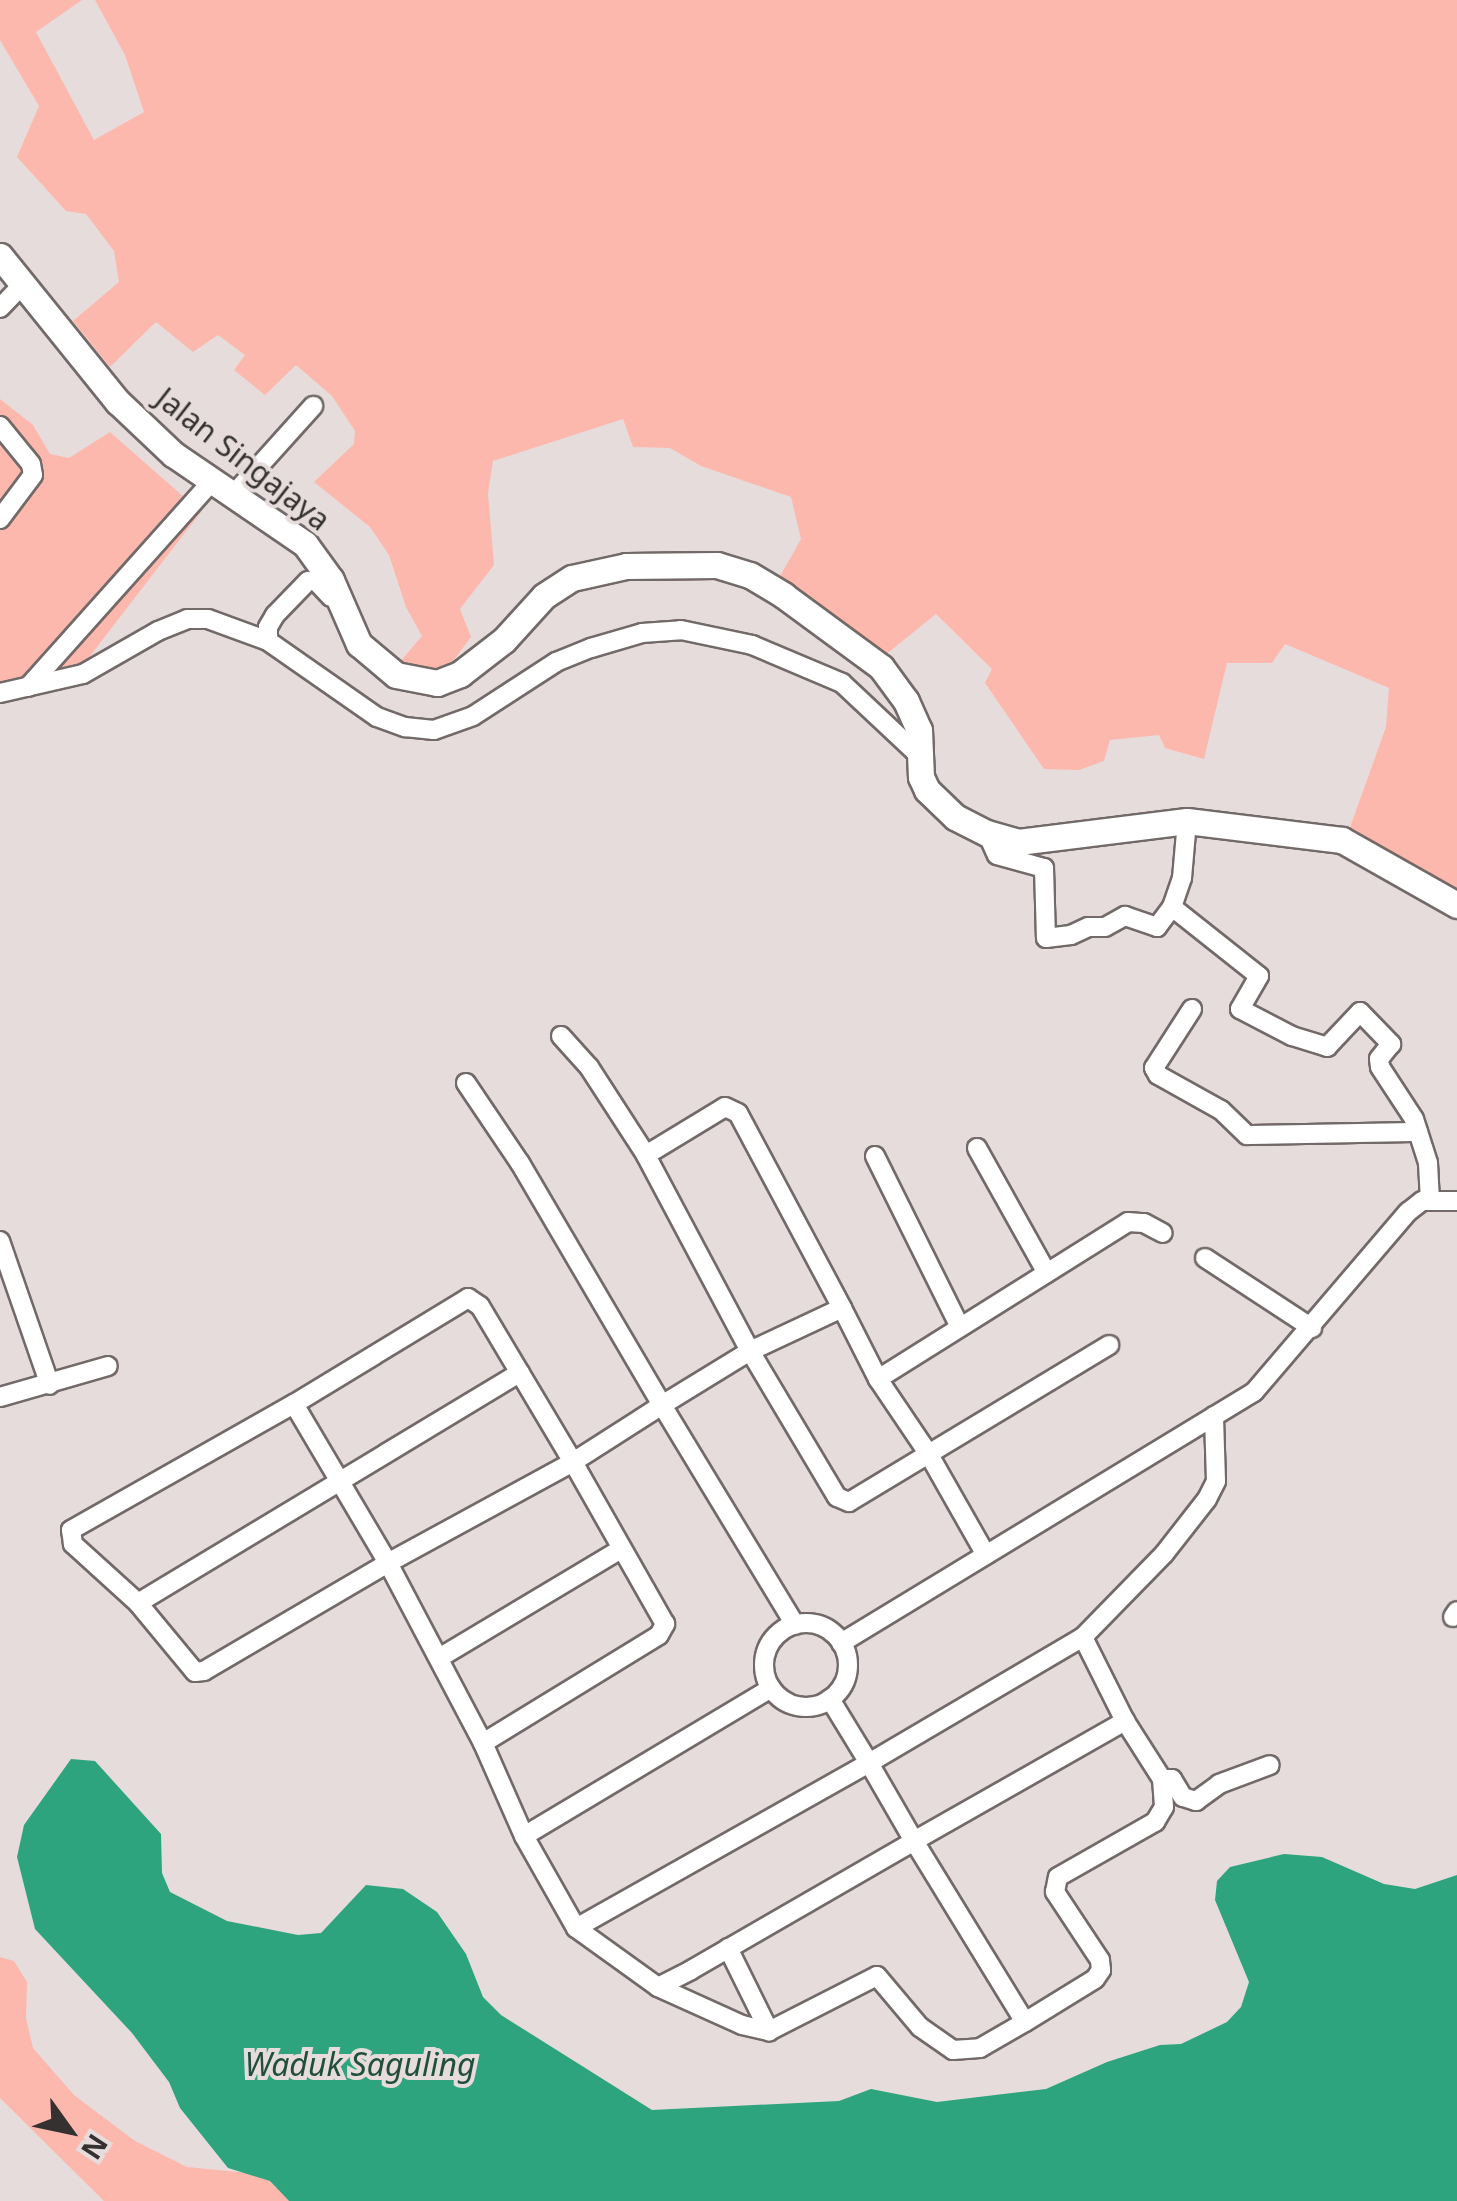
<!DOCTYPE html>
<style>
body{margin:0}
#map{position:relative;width:1457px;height:2201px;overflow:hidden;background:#e6dcdb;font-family:"Noto Sans",sans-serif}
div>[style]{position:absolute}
.green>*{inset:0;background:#fdb8ae}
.water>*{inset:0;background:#2da47e}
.roads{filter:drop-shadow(2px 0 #726a68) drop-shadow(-2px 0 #726a68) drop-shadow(0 2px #726a68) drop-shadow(0 -2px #726a68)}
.street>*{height:18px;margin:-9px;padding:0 9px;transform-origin:9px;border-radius:9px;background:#fff}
.street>.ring{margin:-9px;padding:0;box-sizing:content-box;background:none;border:18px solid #fff;border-radius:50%}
.secondary>*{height:25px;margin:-12.5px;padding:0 12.5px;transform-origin:12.5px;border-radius:12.5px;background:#fff}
span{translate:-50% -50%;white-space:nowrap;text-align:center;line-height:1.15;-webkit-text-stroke:8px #e6dcdb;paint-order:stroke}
.street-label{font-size:30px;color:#343130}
.water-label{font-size:32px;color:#204f3e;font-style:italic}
.north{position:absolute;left:20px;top:2081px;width:100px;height:100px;-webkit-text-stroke:8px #e6dcdb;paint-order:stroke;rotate:123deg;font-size:28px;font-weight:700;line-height:40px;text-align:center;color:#343130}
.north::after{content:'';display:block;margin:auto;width:35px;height:45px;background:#343130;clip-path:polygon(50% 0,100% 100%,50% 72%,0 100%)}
</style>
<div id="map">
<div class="green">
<i style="clip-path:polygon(0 0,82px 0,36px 32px,94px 140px,144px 112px,125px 55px,95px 0,1457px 0,1457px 894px,1406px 860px,1348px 833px,1386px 727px,1389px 688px,1285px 644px,1272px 663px,1227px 663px,1204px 759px,1165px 748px,1159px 735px,1110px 740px,1104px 761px,1079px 770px,1044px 769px,985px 683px,992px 669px,936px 614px,884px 656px,778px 580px,801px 539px,791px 497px,701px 466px,670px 448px,633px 447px,623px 419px,493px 461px,488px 493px,494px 565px,460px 609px,471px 637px,448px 668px,419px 673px,399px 663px,422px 636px,406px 607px,389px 555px,370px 527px,314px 482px,354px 444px,355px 431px,332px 396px,296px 365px,265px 395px,234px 370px,245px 355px,218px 335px,193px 352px,156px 322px,110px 367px,73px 321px,119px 282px,114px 251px,86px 214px,66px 211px,17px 157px,39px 106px,0 40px)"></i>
<i style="clip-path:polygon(0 399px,33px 425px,50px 454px,69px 458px,110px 432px,201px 512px,83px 665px,0 686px)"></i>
<i style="clip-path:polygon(0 1957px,14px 1961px,27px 1982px,26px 2018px,33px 2048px,74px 2095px,135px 2141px,187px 2167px,249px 2173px,270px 2181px,289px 2201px,104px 2201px,0 2098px)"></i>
</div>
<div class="water">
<i style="clip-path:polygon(71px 1759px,95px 1761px,161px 1834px,162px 1873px,170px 1892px,227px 1921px,298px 1935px,321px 1933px,366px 1885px,403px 1889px,437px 1912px,466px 1954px,483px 1997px,501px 2015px,652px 2110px,839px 2101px,871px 2089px,937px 2102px,1046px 2089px,1107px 2062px,1160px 2045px,1181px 2044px,1227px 2022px,1241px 2007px,1249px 1982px,1215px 1900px,1217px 1881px,1230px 1867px,1284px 1854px,1322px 1857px,1384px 1884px,1415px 1889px,1457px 1875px,1457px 2201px,289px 2201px,270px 2181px,228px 2168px,180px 2108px,169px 2082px,132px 2033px,35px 1929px,17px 1857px,24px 1825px)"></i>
</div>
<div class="roads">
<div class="street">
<i style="left:0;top:308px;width:35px;rotate:-46deg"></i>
<i style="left:0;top:426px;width:49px;rotate:50.8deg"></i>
<i style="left:31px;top:464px;width:11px;rotate:80deg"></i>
<i style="left:33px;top:475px;width:55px;rotate:126.9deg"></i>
<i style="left:233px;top:495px;width:120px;rotate:-48deg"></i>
<i style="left:268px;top:641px;width:14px;rotate:-90deg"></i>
<i style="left:268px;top:627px;width:14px;rotate:-60deg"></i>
<i style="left:275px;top:615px;width:47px;rotate:-45.9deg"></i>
<i style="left:308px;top:581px;width:8px"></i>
<i style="left:316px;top:581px;width:22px;rotate:47deg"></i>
<i style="left:28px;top:687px;width:275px;rotate:-48.2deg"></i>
<i style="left:0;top:693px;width:85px;rotate:-12.9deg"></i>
<i style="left:83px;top:674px;width:86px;rotate:-29.8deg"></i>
<i style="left:158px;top:631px;width:31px;rotate:-22deg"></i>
<i style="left:187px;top:619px;width:21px"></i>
<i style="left:208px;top:619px;width:64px;rotate:20.1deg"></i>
<i style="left:268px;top:641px;width:133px;rotate:34.9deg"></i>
<i style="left:377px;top:717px;width:30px;rotate:20deg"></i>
<i style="left:405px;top:727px;width:29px;rotate:6deg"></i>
<i style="left:434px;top:730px;width:41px;rotate:-19.7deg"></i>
<i style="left:473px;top:716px;width:99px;rotate:-33deg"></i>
<i style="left:556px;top:662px;width:38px;rotate:-22deg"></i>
<i style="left:591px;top:648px;width:53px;rotate:-16.4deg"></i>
<i style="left:642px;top:633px;width:39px;rotate:-4deg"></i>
<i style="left:681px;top:630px;width:73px;rotate:11.9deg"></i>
<i style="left:752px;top:645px;width:98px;rotate:22.9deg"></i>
<i style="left:842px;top:683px;width:110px;rotate:43.2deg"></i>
<i style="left:987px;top:833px;width:24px;rotate:66deg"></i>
<i style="left:997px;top:855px;width:49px;rotate:15.5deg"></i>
<i style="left:1044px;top:868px;width:70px;rotate:88.4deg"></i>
<i style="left:1046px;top:938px;width:25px;rotate:-7deg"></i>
<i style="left:1071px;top:935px;width:19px;rotate:-25deg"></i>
<i style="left:1088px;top:927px;width:17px"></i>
<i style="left:1105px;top:927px;width:23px;rotate:-29deg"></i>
<i style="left:1125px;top:916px;width:34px;rotate:19deg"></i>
<i style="left:1157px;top:927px;width:25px;rotate:-53deg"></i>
<i style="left:1172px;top:907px;width:111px;rotate:38.4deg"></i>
<i style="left:1259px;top:976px;width:38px;rotate:120deg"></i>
<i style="left:1240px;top:1009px;width:59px;rotate:27.4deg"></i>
<i style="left:1292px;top:1036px;width:37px;rotate:17deg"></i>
<i style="left:1327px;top:1047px;width:48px;rotate:-46.7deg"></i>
<i style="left:1360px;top:1012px;width:45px;rotate:45.9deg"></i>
<i style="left:1391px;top:1044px;width:19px;rotate:129deg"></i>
<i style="left:1379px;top:1059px;width:8px;rotate:83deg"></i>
<i style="left:1380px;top:1067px;width:62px;rotate:56.8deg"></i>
<i style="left:1414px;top:1119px;width:46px;rotate:72.3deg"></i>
<i style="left:1428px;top:1163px;width:36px;rotate:87deg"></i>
<i style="left:1172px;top:907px;width:31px;rotate:-71deg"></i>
<i style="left:1182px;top:878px;width:57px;rotate:-85deg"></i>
<i style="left:1192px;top:1009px;width:70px;rotate:122.8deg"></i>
<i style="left:1154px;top:1068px;width:8px;rotate:60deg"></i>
<i style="left:1158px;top:1075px;width:72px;rotate:29.1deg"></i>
<i style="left:1221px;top:1110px;width:36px;rotate:44deg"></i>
<i style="left:1247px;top:1135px;width:171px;rotate:-1deg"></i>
<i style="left:561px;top:1036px;width:42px;rotate:47.9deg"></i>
<i style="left:589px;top:1067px;width:105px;rotate:57.1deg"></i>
<i style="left:466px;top:1083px;width:97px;rotate:56deg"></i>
<i style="left:520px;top:1163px;width:281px;rotate:59.6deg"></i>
<i style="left:662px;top:1405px;width:103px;rotate:-31.5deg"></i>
<i style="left:750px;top:1351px;width:222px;rotate:-118deg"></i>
<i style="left:646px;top:1155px;width:92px;rotate:-31.3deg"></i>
<i style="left:725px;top:1107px;width:14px;rotate:25deg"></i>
<i style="left:738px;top:1113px;width:221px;rotate:61.9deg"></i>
<i style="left:842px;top:1308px;width:102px;rotate:154.9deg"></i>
<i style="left:750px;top:1351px;width:170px;rotate:59.2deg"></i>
<i style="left:837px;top:1497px;width:13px;rotate:23deg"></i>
<i style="left:849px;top:1502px;width:304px;rotate:-31.1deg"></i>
<i style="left:977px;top:1148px;width:143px;rotate:60.8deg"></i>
<i style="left:875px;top:1156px;width:191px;rotate:63.6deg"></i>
<i style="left:0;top:1241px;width:152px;rotate:70.9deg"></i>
<i style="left:1205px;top:1258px;width:128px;rotate:33.2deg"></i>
<i style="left:842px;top:1308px;width:80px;rotate:63.1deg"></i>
<i style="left:878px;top:1379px;width:89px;rotate:56deg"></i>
<i style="left:928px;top:1453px;width:117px;rotate:60.4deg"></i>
<i style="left:878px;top:1379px;width:295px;rotate:-32.1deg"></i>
<i style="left:1128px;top:1222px;width:16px;rotate:4deg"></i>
<i style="left:1144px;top:1223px;width:21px;rotate:28deg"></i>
<i style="left:0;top:1397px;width:112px;rotate:-16deg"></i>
<i style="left:294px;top:1404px;width:185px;rotate:59.4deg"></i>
<i style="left:388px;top:1563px;width:213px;rotate:149.6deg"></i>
<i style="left:204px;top:1671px;width:9px;rotate:174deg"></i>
<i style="left:195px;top:1672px;width:89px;rotate:-129.6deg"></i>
<i style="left:138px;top:1603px;width:88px;rotate:-137.8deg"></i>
<i style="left:73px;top:1544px;width:14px;rotate:-98deg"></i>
<i style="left:71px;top:1530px;width:256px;rotate:-29.5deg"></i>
<i style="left:294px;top:1404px;width:204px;rotate:-31.3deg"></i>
<i style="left:468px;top:1298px;width:14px;rotate:34deg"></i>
<i style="left:480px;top:1306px;width:182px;rotate:59.2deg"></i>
<i style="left:573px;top:1462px;width:106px;rotate:-32.6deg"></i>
<i style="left:662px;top:1405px;width:257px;rotate:58.8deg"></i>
<i style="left:138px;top:1603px;width:446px;rotate:-31.1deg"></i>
<i style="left:1453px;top:1617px;width:7px;rotate:-56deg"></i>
<i class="ring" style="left:764px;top:1623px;width:66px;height:66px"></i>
<i style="left:1083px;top:1637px;width:116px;rotate:-45.7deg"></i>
<i style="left:1164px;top:1554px;width:70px;rotate:-52deg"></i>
<i style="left:1207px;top:1499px;width:20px;rotate:-63deg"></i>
<i style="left:1216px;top:1481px;width:65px;rotate:-91.8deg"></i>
<i style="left:841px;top:1643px;width:483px;rotate:-31.3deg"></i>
<i style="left:1254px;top:1392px;width:237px;rotate:-49.5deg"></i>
<i style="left:1408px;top:1212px;width:18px;rotate:-38deg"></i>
<i style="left:1422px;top:1201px;width:35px"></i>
<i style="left:439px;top:1658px;width:212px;rotate:-30.9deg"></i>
<i style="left:483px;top:1743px;width:206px;rotate:-31.5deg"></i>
<i style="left:659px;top:1635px;width:13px;rotate:-61deg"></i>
<i style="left:665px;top:1624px;width:186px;rotate:-119.6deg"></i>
<i style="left:573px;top:1462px;width:211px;rotate:151.4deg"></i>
<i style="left:388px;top:1563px;width:204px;rotate:62.2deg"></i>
<i style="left:483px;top:1743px;width:102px;rotate:66.2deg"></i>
<i style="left:524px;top:1836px;width:288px;rotate:-30.9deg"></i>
<i style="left:1162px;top:1779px;width:10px"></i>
<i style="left:1172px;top:1779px;width:21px;rotate:59deg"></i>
<i style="left:1183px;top:1797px;width:14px;rotate:17deg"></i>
<i style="left:1196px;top:1801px;width:29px;rotate:-36deg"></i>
<i style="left:1219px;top:1784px;width:54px;rotate:-20.4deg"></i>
<i style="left:524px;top:1836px;width:106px;rotate:60.5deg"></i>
<i style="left:576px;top:1928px;width:336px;rotate:-29.4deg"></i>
<i style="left:869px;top:1763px;width:75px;rotate:-121.4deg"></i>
<i style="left:576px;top:1928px;width:101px;rotate:35.7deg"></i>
<i style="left:658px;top:1987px;width:37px;rotate:-27deg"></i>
<i style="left:691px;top:1970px;width:258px;rotate:-30deg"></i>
<i style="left:914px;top:1841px;width:243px;rotate:-29.6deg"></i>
<i style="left:1125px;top:1721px;width:94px;rotate:-116.6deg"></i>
<i style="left:1083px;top:1637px;width:248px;rotate:149.5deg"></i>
<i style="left:869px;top:1763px;width:90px;rotate:60deg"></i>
<i style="left:914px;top:1841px;width:212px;rotate:58.5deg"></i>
<i style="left:1025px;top:2022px;width:82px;rotate:-31.6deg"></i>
<i style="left:1095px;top:1979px;width:11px;rotate:-56deg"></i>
<i style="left:1101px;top:1970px;width:10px;rotate:-96deg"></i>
<i style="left:1100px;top:1960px;width:82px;rotate:-123.5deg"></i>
<i style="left:1055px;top:1892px;width:15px;rotate:-79deg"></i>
<i style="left:1058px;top:1877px;width:112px;rotate:-29.6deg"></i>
<i style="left:1155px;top:1822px;width:17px;rotate:-59deg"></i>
<i style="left:1164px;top:1807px;width:28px;rotate:-94deg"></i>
<i style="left:1162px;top:1779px;width:69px;rotate:-122.5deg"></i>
<i style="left:728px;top:1948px;width:93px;rotate:63.7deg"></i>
<i style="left:658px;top:1987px;width:92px;rotate:24.3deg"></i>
<i style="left:742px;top:2025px;width:28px;rotate:13deg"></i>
<i style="left:769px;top:2031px;width:121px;rotate:-27deg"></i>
<i style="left:877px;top:1976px;width:67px;rotate:49.9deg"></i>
<i style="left:920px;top:2027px;width:40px;rotate:34.9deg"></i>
<i style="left:953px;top:2050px;width:27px;rotate:-4deg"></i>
<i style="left:980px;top:2048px;width:52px;rotate:-30deg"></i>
</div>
<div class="secondary">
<i style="left:0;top:256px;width:188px;rotate:51.1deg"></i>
<i style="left:118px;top:402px;width:76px;rotate:43.4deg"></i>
<i style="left:173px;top:454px;width:160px;rotate:34.3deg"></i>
<i style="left:305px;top:544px;width:44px;rotate:54.2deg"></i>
<i style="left:331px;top:580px;width:70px;rotate:66.4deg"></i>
<i style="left:359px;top:644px;width:48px;rotate:40deg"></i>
<i style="left:396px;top:675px;width:42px;rotate:11deg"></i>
<i style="left:437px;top:683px;width:25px;rotate:-21deg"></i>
<i style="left:460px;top:674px;width:56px;rotate:-37.7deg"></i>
<i style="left:504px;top:640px;width:59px;rotate:-47.7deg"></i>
<i style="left:544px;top:596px;width:33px;rotate:-33deg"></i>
<i style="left:572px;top:578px;width:55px;rotate:-12.5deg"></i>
<i style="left:626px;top:566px;width:91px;rotate:-0.6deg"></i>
<i style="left:717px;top:565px;width:34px;rotate:17deg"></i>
<i style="left:750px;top:575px;width:39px;rotate:31deg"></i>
<i style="left:783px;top:595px;width:122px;rotate:36.3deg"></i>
<i style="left:881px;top:667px;width:42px;rotate:53.7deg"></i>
<i style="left:906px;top:701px;width:32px;rotate:66deg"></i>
<i style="left:919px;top:730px;width:47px;rotate:87.6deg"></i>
<i style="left:921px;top:777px;width:14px;rotate:65deg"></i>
<i style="left:927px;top:790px;width:39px;rotate:44deg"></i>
<i style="left:955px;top:817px;width:36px;rotate:27deg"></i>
<i style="left:987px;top:833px;width:32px;rotate:16deg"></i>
<i style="left:1018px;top:842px;width:170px;rotate:-7.1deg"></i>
<i style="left:1187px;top:821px;width:156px;rotate:7deg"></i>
<i style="left:1342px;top:840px;width:132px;rotate:29.5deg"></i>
</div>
</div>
<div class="street-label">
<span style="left:243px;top:459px;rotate:38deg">Jalan Singajaya</span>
</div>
<div class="water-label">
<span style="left:360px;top:2064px">Waduk Saguling</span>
</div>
<div class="north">N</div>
</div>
